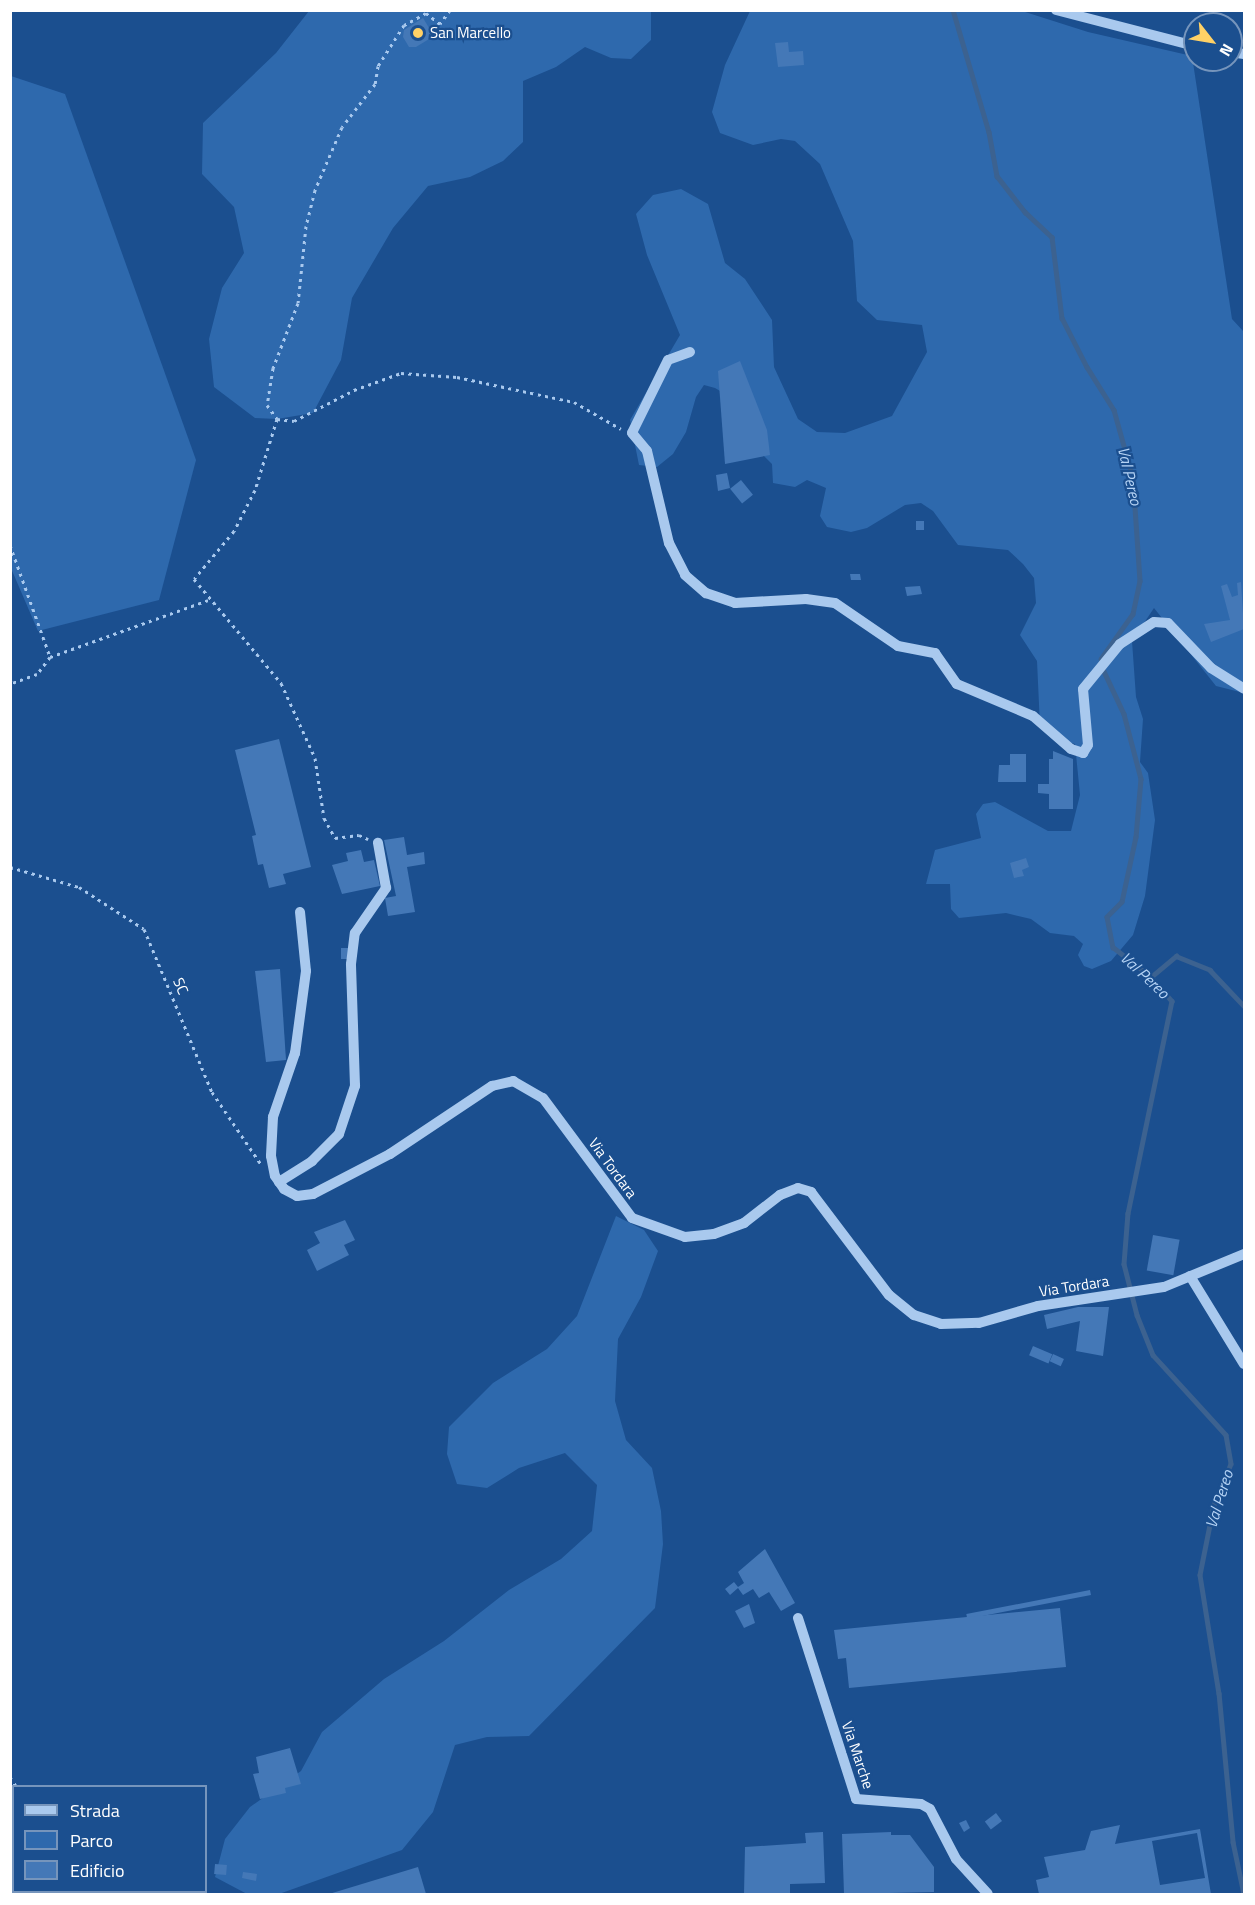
<!DOCTYPE html>
<style>
body{margin:0}
#map{position:relative;width:1255px;height:1905px;overflow:hidden;background:#1b4f8f;font-family:"Titillium Web",sans-serif}
div>[style]{position:absolute}
.green>*{inset:0;background:#2e69ad}
.stream>*{height:4.5px;margin:-2.25px;padding:0 2.25px;transform-origin:2.25px;border-radius:2.25px;background:#3c6290}
.building>*{inset:0;background:#4478b7;transform-origin:0 0}
.path>*{height:3px;margin-top:-1.5px;transform-origin:0;background:repeating-linear-gradient(90deg,#a9c9ee 0 3px,transparent 0 7.5px)}
.minor>*{height:10px;margin:-5px;padding:0 5px;transform-origin:5px;border-radius:5px;background:#a9c9ee}
.dots>*{width:16px;height:16px;translate:-50% -50%;box-sizing:border-box;border:3px solid #1b4f8f;border-radius:50%}
span{translate:-50% -50%;white-space:nowrap;text-align:center;line-height:1.15;-webkit-text-stroke:4.5px #1b4f8f;paint-order:stroke}
.poi-label{font-size:15px;color:#fff}
.left{translate:0 -50%;text-align:left}
.street-label{font-size:15px;color:#fff}
.water-label{font-size:16px;color:#b5d3f5;font-style:italic}
.frame{position:absolute;inset:0;border:12px solid #fff;pointer-events:none}
.legend{position:absolute;left:12px;top:1785px;width:195px;height:108px;box-sizing:border-box;background:#1b4f8f;border:2px solid #7695bc;margin:0;padding:8px 10px;list-style:none;font-size:18px;color:#fff}
.legend li{display:flex;align-items:center;gap:12px;height:30px}
.legend b{width:30px;border:2px solid #7695bc}
.north{position:absolute;left:1183px;top:12px;width:60px;height:60px;box-sizing:border-box;background:#1b4f8f;border:2px solid #7695bc;border-radius:50%;rotate:121deg;font-size:16px;font-weight:700;line-height:24px;text-align:center;color:#fff}
.north::after{content:'';display:block;margin:auto;width:21px;height:27px;background:#ffd166;clip-path:polygon(50% 0,100% 100%,50% 72%,0 100%)}
</style>
<div id="map">
<div class="green">
<i style="clip-path:polygon(309px 11px,651px 11px,651px 40px,631px 59px,611px 58px,585px 47px,556px 67px,523px 81px,523px 142px,503px 161px,470px 177px,428px 186px,393px 228px,352px 298px,341px 360px,313px 413px,277px 419px,255px 418px,214px 387px,209px 339px,222px 288px,244px 253px,234px 207px,202px 174px,203px 123px,276px 53px)"></i>
<i style="clip-path:polygon(750px 11px,1022px 11px,1088px 32px,1192px 56px,1232px 319px,1244px 332px,1244px 693px,1216px 686px,1154px 608px,1132px 641px,1136px 697px,1143px 719px,1140px 762px,1148px 773px,1155px 820px,1145px 896px,1133px 935px,1111px 961px,1092px 969px,1084px 966px,1078px 955px,1083px 944px,1074px 936px,1050px 933px,1031px 919px,1006px 913px,959px 918px,951px 909px,950px 884px,926px 884px,935px 850px,981px 838px,976px 814px,983px 804px,995px 802px,1048px 831px,1071px 831px,1080px 795px,1075px 744px,1052px 737px,1040px 726px,1037px 661px,1020px 635px,1036px 603px,1034px 578px,1023px 564px,1008px 550px,958px 545px,933px 511px,921px 503px,905px 505px,867px 528px,851px 532px,827px 527px,820px 516px,826px 488px,807px 480px,795px 487px,773px 483px,772px 464px,756px 448px,732px 398px,715px 388px,704px 385px,696px 397px,686px 432px,673px 454px,657px 467px,639px 465px,630px 420px,680px 335px,647px 255px,636px 214px,653px 195px,681px 189px,708px 204px,725px 263px,745px 279px,772px 320px,774px 367px,798px 419px,817px 432px,845px 433px,892px 416px,927px 352px,922px 325px,877px 320px,857px 301px,853px 241px,820px 164px,795px 141px,781px 139px,753px 145px,720px 133px,712px 112px,725px 65px)"></i>
<i style="clip-path:polygon(11px 76px,65px 94px,196px 460px,159px 600px,38px 631px,10px 566px)"></i>
<i style="clip-path:polygon(616px 1216px,644px 1230px,658px 1251px,641px 1297px,618px 1339px,615px 1401px,626px 1440px,652px 1468px,661px 1511px,663px 1544px,655px 1608px,529px 1736px,487px 1737px,455px 1745px,433px 1812px,402px 1850px,279px 1894px,247px 1894px,215px 1877px,225px 1839px,250px 1807px,301px 1771px,322px 1732px,384px 1679px,444px 1641px,509px 1590px,561px 1559px,592px 1531px,597px 1485px,565px 1453px,519px 1468px,487px 1488px,457px 1484px,447px 1454px,449px 1427px,493px 1383px,547px 1349px,577px 1316px)"></i>
</div>
<div class="stream">
<i style="left:953px;top:10px;width:127px;rotate:73.6deg"></i>
<i style="left:989px;top:132px;width:45px;rotate:79.7deg"></i>
<i style="left:997px;top:176px;width:46px;rotate:52.1deg"></i>
<i style="left:1025px;top:212px;width:37px;rotate:43deg"></i>
<i style="left:1052px;top:237px;width:82px;rotate:83deg"></i>
<i style="left:1062px;top:318px;width:55px;rotate:63deg"></i>
<i style="left:1087px;top:367px;width:51px;rotate:57.9deg"></i>
<i style="left:1114px;top:410px;width:71px;rotate:74.4deg"></i>
<i style="left:1133px;top:478px;width:103px;rotate:86.1deg"></i>
<i style="left:1140px;top:581px;width:34px;rotate:102deg"></i>
<i style="left:1133px;top:614px;width:55px;rotate:125.4deg"></i>
<i style="left:1102px;top:667px;width:52px;rotate:64.9deg"></i>
<i style="left:1124px;top:714px;width:67px;rotate:75.3deg"></i>
<i style="left:1141px;top:779px;width:58px;rotate:94.9deg"></i>
<i style="left:1136px;top:837px;width:66px;rotate:102.2deg"></i>
<i style="left:1122px;top:902px;width:21px;rotate:135deg"></i>
<i style="left:1107px;top:917px;width:31px;rotate:79deg"></i>
<i style="left:1113px;top:947px;width:48px;rotate:38.3deg"></i>
<i style="left:1151px;top:977px;width:32px;rotate:49deg"></i>
<i style="left:1172px;top:1001px;width:217px;rotate:101.7deg"></i>
<i style="left:1128px;top:1213px;width:51px;rotate:94.5deg"></i>
<i style="left:1124px;top:1264px;width:53px;rotate:75.7deg"></i>
<i style="left:1137px;top:1315px;width:43px;rotate:68.2deg"></i>
<i style="left:1153px;top:1355px;width:108px;rotate:47.6deg"></i>
<i style="left:1226px;top:1435px;width:29px;rotate:80deg"></i>
<i style="left:1231px;top:1464px;width:44px;rotate:112.5deg"></i>
<i style="left:1214px;top:1505px;width:71px;rotate:101.3deg"></i>
<i style="left:1200px;top:1575px;width:120px;rotate:80.9deg"></i>
<i style="left:1219px;top:1693px;width:150px;rotate:84.6deg"></i>
<i style="left:1233px;top:1842px;width:53px;rotate:78.1deg"></i>
<i style="left:1151px;top:977px;width:33px;rotate:-40deg"></i>
<i style="left:1176px;top:956px;width:37px;rotate:22deg"></i>
<i style="left:1210px;top:970px;width:50px;rotate:46.6deg"></i>
</div>
<div class="building">
<i style="clip-path:polygon(423px 18px,434px 36px,416px 47px,409px 47px,403px 37px,404px 30px)"></i>
<i style="clip-path:polygon(788px 42px,789px 52px,803px 51px,804px 65px,778px 67px,775px 43px)"></i>
<i style="clip-path:polygon(740px 361px,767px 430px,770px 455px,725px 464px,718px 371px)"></i>
<i style="clip-path:polygon(727px 473px,730px 488px,718px 491px,716px 475px)"></i>
<i style="left:741px;top:480px;width:19px;height:14px;rotate:51deg"></i>
<i style="left:916px;top:521px;width:8px;height:9px"></i>
<i style="clip-path:polygon(850px 574px,860px 574px,861px 580px,851px 580px)"></i>
<i style="clip-path:polygon(1241px 582px,1244px 629px,1211px 642px,1204px 624px,1230px 620px,1221px 586px,1227px 584px,1232px 597px,1238px 595px,1237px 583px)"></i>
<i style="clip-path:polygon(920px 586px,922px 594px,907px 596px,905px 587px)"></i>
<i style="clip-path:polygon(279px 739px,311px 867px,283px 874px,286px 884px,269px 888px,263px 864px,258px 865px,252px 836px,256px 835px,235px 750px)"></i>
<i style="clip-path:polygon(1053px 751px,1073px 759px,1073px 809px,1049px 809px,1049px 794px,1038px 793px,1038px 784px,1049px 784px,1049px 759px,1053px 759px)"></i>
<i style="clip-path:polygon(1010px 754px,1026px 754px,1026px 782px,998px 782px,999px 765px,1010px 765px)"></i>
<i style="clip-path:polygon(404px 837px,407px 855px,424px 852px,425px 864px,407px 867px,415px 912px,388px 916px,385px 898px,396px 896px,384px 840px)"></i>
<i style="clip-path:polygon(361px 850px,364px 862px,374px 860px,380px 886px,342px 894px,332px 865px,348px 861px,346px 853px)"></i>
<i style="clip-path:polygon(1026px 858px,1029px 867px,1022px 870px,1024px 876px,1014px 878px,1010px 863px)"></i>
<i style="left:341px;top:948px;width:9px;height:11px"></i>
<i style="clip-path:polygon(280px 969px,286px 1060px,266px 1062px,255px 971px)"></i>
<i style="clip-path:polygon(345px 1220px,355px 1240px,344px 1245px,349px 1255px,317px 1271px,307px 1250px,320px 1243px,314px 1232px)"></i>
<i style="left:1153px;top:1235px;width:27px;height:36px;rotate:10deg"></i>
<i style="clip-path:polygon(1078px 1307px,1109px 1307px,1103px 1356px,1076px 1351px,1080px 1321px,1047px 1329px,1044px 1315px)"></i>
<i style="left:1033px;top:1346px;width:21px;height:10px;rotate:23deg"></i>
<i style="left:1053px;top:1354px;width:12px;height:8px;rotate:24deg"></i>
<i style="clip-path:polygon(765px 1549px,795px 1603px,781px 1611px,769px 1592px,759px 1598px,753px 1589px,743px 1595px,738px 1588px,730px 1595px,725px 1589px,734px 1582px,738px 1587px,744px 1583px,738px 1572px)"></i>
<i style="left:1090px;top:1590px;width:5px;height:126px;rotate:79deg"></i>
<i style="clip-path:polygon(749px 1604px,755px 1623px,744px 1628px,735px 1611px)"></i>
<i style="clip-path:polygon(1060px 1608px,1066px 1667px,849px 1688px,846px 1658px,838px 1659px,834px 1630px)"></i>
<i style="clip-path:polygon(290px 1748px,301px 1784px,285px 1788px,286px 1793px,260px 1799px,253px 1774px,259px 1773px,256px 1757px)"></i>
<i style="left:996px;top:1813px;width:10px;height:14px;rotate:53deg"></i>
<i style="clip-path:polygon(966px 1820px,970px 1828px,964px 1832px,959px 1823px)"></i>
<i style="clip-path:polygon(evenodd,1120px 1825px,1115px 1844px,1200px 1829px,1211px 1894px,1039px 1894px,1036px 1880px,1049px 1877px,1044px 1857px,1085px 1850px,1091px 1831px,1120px 1825px,1197px 1833px,1205px 1878px,1160px 1885px,1152px 1841px,1197px 1833px)"></i>
<i style="clip-path:polygon(823px 1832px,825px 1883px,790px 1884px,790px 1894px,744px 1894px,745px 1847px,806px 1843px,805px 1833px)"></i>
<i style="clip-path:polygon(891px 1832px,891px 1835px,910px 1835px,934px 1867px,934px 1892px,844px 1894px,842px 1834px)"></i>
<i style="left:215px;top:1864px;width:12px;height:10px;rotate:5deg"></i>
<i style="clip-path:polygon(418px 1867px,426px 1894px,329px 1894px)"></i>
<i style="clip-path:polygon(243px 1872px,257px 1874px,256px 1881px,242px 1878px)"></i>
<i style="clip-path:polygon(40px 1892px,63px 1892px,63px 1893px,41px 1894px)"></i>
</div>
<div class="path">
<i style="left:450px;top:10px;width:17px;rotate:126deg"></i>
<i style="left:440px;top:24px;width:18px;rotate:-142deg"></i>
<i style="left:426px;top:13px;width:25px;rotate:151deg"></i>
<i style="left:404px;top:25px;width:49px;rotate:122.4deg"></i>
<i style="left:378px;top:66px;width:18px;rotate:99deg"></i>
<i style="left:375px;top:84px;width:54px;rotate:127.5deg"></i>
<i style="left:342px;top:127px;width:69px;rotate:113.2deg"></i>
<i style="left:315px;top:190px;width:37px;rotate:104deg"></i>
<i style="left:306px;top:226px;width:77px;rotate:95.9deg"></i>
<i style="left:298px;top:303px;width:70px;rotate:111deg"></i>
<i style="left:273px;top:368px;width:37px;rotate:99deg"></i>
<i style="left:267px;top:405px;width:17px;rotate:54deg"></i>
<i style="left:277px;top:419px;width:17px;rotate:7deg"></i>
<i style="left:294px;top:421px;width:68px;rotate:-27.3deg"></i>
<i style="left:354px;top:390px;width:50px;rotate:-19.9deg"></i>
<i style="left:401px;top:373px;width:56px;rotate:4.1deg"></i>
<i style="left:457px;top:377px;width:120px;rotate:12.1deg"></i>
<i style="left:574px;top:402px;width:54px;rotate:29.9deg"></i>
<i style="left:277px;top:419px;width:74px;rotate:107.2deg"></i>
<i style="left:255px;top:490px;width:46px;rotate:117.1deg"></i>
<i style="left:234px;top:531px;width:62px;rotate:129.8deg"></i>
<i style="left:194px;top:579px;width:136px;rotate:50.1deg"></i>
<i style="left:281px;top:683px;width:82px;rotate:65.6deg"></i>
<i style="left:315px;top:758px;width:61px;rotate:81.5deg"></i>
<i style="left:324px;top:818px;width:23px;rotate:61deg"></i>
<i style="left:335px;top:838px;width:24px;rotate:-7deg"></i>
<i style="left:359px;top:835px;width:10px;rotate:24deg"></i>
<i style="left:10px;top:545px;width:119px;rotate:70.3deg"></i>
<i style="left:50px;top:657px;width:21px;rotate:127deg"></i>
<i style="left:37px;top:674px;width:29px;rotate:160deg"></i>
<i style="left:50px;top:657px;width:168px;rotate:-19.8deg"></i>
<i style="left:10px;top:867px;width:72px;rotate:16.2deg"></i>
<i style="left:79px;top:887px;width:77px;rotate:32.9deg"></i>
<i style="left:144px;top:929px;width:177px;rotate:67.4deg"></i>
<i style="left:212px;top:1092px;width:86px;rotate:55.9deg"></i>
<i style="left:10px;top:1777px;width:11px;rotate:56deg"></i>
</div>
<div class="minor">
<i style="left:1056px;top:10px;width:144px;rotate:14.5deg"></i>
<i style="left:1231px;top:52px;width:13px;rotate:9deg"></i>
<i style="left:690px;top:352px;width:23px;rotate:160deg"></i>
<i style="left:668px;top:360px;width:81px;rotate:116.3deg"></i>
<i style="left:632px;top:433px;width:23px;rotate:50deg"></i>
<i style="left:647px;top:451px;width:95px;rotate:76.6deg"></i>
<i style="left:669px;top:543px;width:36px;rotate:63deg"></i>
<i style="left:685px;top:575px;width:28px;rotate:41deg"></i>
<i style="left:706px;top:593px;width:31px;rotate:19deg"></i>
<i style="left:735px;top:603px;width:71px;rotate:-3.2deg"></i>
<i style="left:806px;top:599px;width:29px;rotate:8deg"></i>
<i style="left:835px;top:603px;width:76px;rotate:34.3deg"></i>
<i style="left:898px;top:646px;width:38px;rotate:11deg"></i>
<i style="left:935px;top:653px;width:38px;rotate:55deg"></i>
<i style="left:957px;top:684px;width:82px;rotate:22.8deg"></i>
<i style="left:1033px;top:716px;width:50px;rotate:41deg"></i>
<i style="left:1071px;top:749px;width:13px;rotate:18deg"></i>
<i style="left:1083px;top:753px;width:9px;rotate:-58deg"></i>
<i style="left:1088px;top:745px;width:56px;rotate:-95.1deg"></i>
<i style="left:1083px;top:689px;width:58px;rotate:-50.6deg"></i>
<i style="left:1120px;top:644px;width:40px;rotate:-32.9deg"></i>
<i style="left:1154px;top:622px;width:14px;rotate:4deg"></i>
<i style="left:1168px;top:623px;width:62px;rotate:46.3deg"></i>
<i style="left:1211px;top:668px;width:39px;rotate:32deg"></i>
<i style="left:300px;top:912px;width:59px;rotate:84.2deg"></i>
<i style="left:306px;top:971px;width:83px;rotate:97.6deg"></i>
<i style="left:295px;top:1053px;width:68px;rotate:109deg"></i>
<i style="left:273px;top:1117px;width:39px;rotate:93deg"></i>
<i style="left:271px;top:1156px;width:20px;rotate:79deg"></i>
<i style="left:275px;top:1176px;width:16px;rotate:55deg"></i>
<i style="left:284px;top:1189px;width:15px;rotate:28deg"></i>
<i style="left:297px;top:1196px;width:16px;rotate:-7deg"></i>
<i style="left:313px;top:1194px;width:87px;rotate:-27.5deg"></i>
<i style="left:390px;top:1154px;width:123px;rotate:-33.7deg"></i>
<i style="left:492px;top:1086px;width:22px;rotate:-13deg"></i>
<i style="left:513px;top:1081px;width:34px;rotate:30deg"></i>
<i style="left:543px;top:1098px;width:149px;rotate:53.4deg"></i>
<i style="left:632px;top:1218px;width:56px;rotate:19.7deg"></i>
<i style="left:685px;top:1237px;width:29px;rotate:-6deg"></i>
<i style="left:714px;top:1234px;width:32px;rotate:-20deg"></i>
<i style="left:744px;top:1223px;width:46px;rotate:-37.9deg"></i>
<i style="left:780px;top:1195px;width:19px;rotate:-21deg"></i>
<i style="left:798px;top:1188px;width:14px;rotate:17deg"></i>
<i style="left:811px;top:1192px;width:129px;rotate:52.9deg"></i>
<i style="left:889px;top:1295px;width:32px;rotate:39deg"></i>
<i style="left:914px;top:1315px;width:28px;rotate:18deg"></i>
<i style="left:941px;top:1324px;width:38px;rotate:-2deg"></i>
<i style="left:979px;top:1323px;width:61px;rotate:-16.1deg"></i>
<i style="left:1038px;top:1306px;width:127px;rotate:-8.6deg"></i>
<i style="left:1164px;top:1287px;width:87px;rotate:-22.4deg"></i>
<i style="left:279px;top:1182px;width:39px;rotate:-32deg"></i>
<i style="left:312px;top:1161px;width:38px;rotate:-45deg"></i>
<i style="left:339px;top:1134px;width:51px;rotate:-71.6deg"></i>
<i style="left:355px;top:1086px;width:122px;rotate:-91.9deg"></i>
<i style="left:351px;top:964px;width:31px;rotate:-83deg"></i>
<i style="left:355px;top:933px;width:55px;rotate:-55.4deg"></i>
<i style="left:386px;top:888px;width:46px;rotate:-100.1deg"></i>
<i style="left:1190px;top:1276px;width:103px;rotate:58.5deg"></i>
<i style="left:798px;top:1618px;width:190px;rotate:72.2deg"></i>
<i style="left:856px;top:1799px;width:65px;rotate:4.4deg"></i>
<i style="left:921px;top:1804px;width:10px;rotate:29deg"></i>
<i style="left:930px;top:1809px;width:56px;rotate:62.5deg"></i>
<i style="left:956px;top:1859px;width:47px;rotate:47.6deg"></i>
<i style="left:10px;top:1824px;width:4px"></i>
<i style="left:158px;top:1892px;width:4px;rotate:27deg"></i>
</div>
<div class="dots">
<i style="left:418px;top:33px;background:#ffd166"></i>
</div>
<div class="poi-label">
<span class="left" style="left:430px;top:33px">San Marcello</span>
</div>
<div class="street-label">
<span style="left:181px;top:986px;rotate:67deg">SC</span>
<span style="left:613px;top:1168px;rotate:54deg">Via Tordara</span>
<span style="left:1074px;top:1286px;rotate:-9deg">Via Tordara</span>
<span style="left:858px;top:1755px;rotate:71deg">Via Marche</span>
</div>
<div class="water-label">
<span style="left:1130px;top:476px;rotate:77deg">Val Pereo</span>
<span style="left:1145px;top:975px;rotate:43deg">Val Pereo</span>
<span style="left:1219px;top:1499px;rotate:-73deg">Val Pereo</span>
</div>
<div class="frame"></div>
<ul class="legend">
<li><b style="height:8px;background:#a9c9ee"></b>Strada</li>
<li><b style="height:16px;background:#2e69ad"></b>Parco</li>
<li><b style="height:16px;background:#4478b7"></b>Edificio</li>
</ul>
<div class="north">N</div>
</div>
